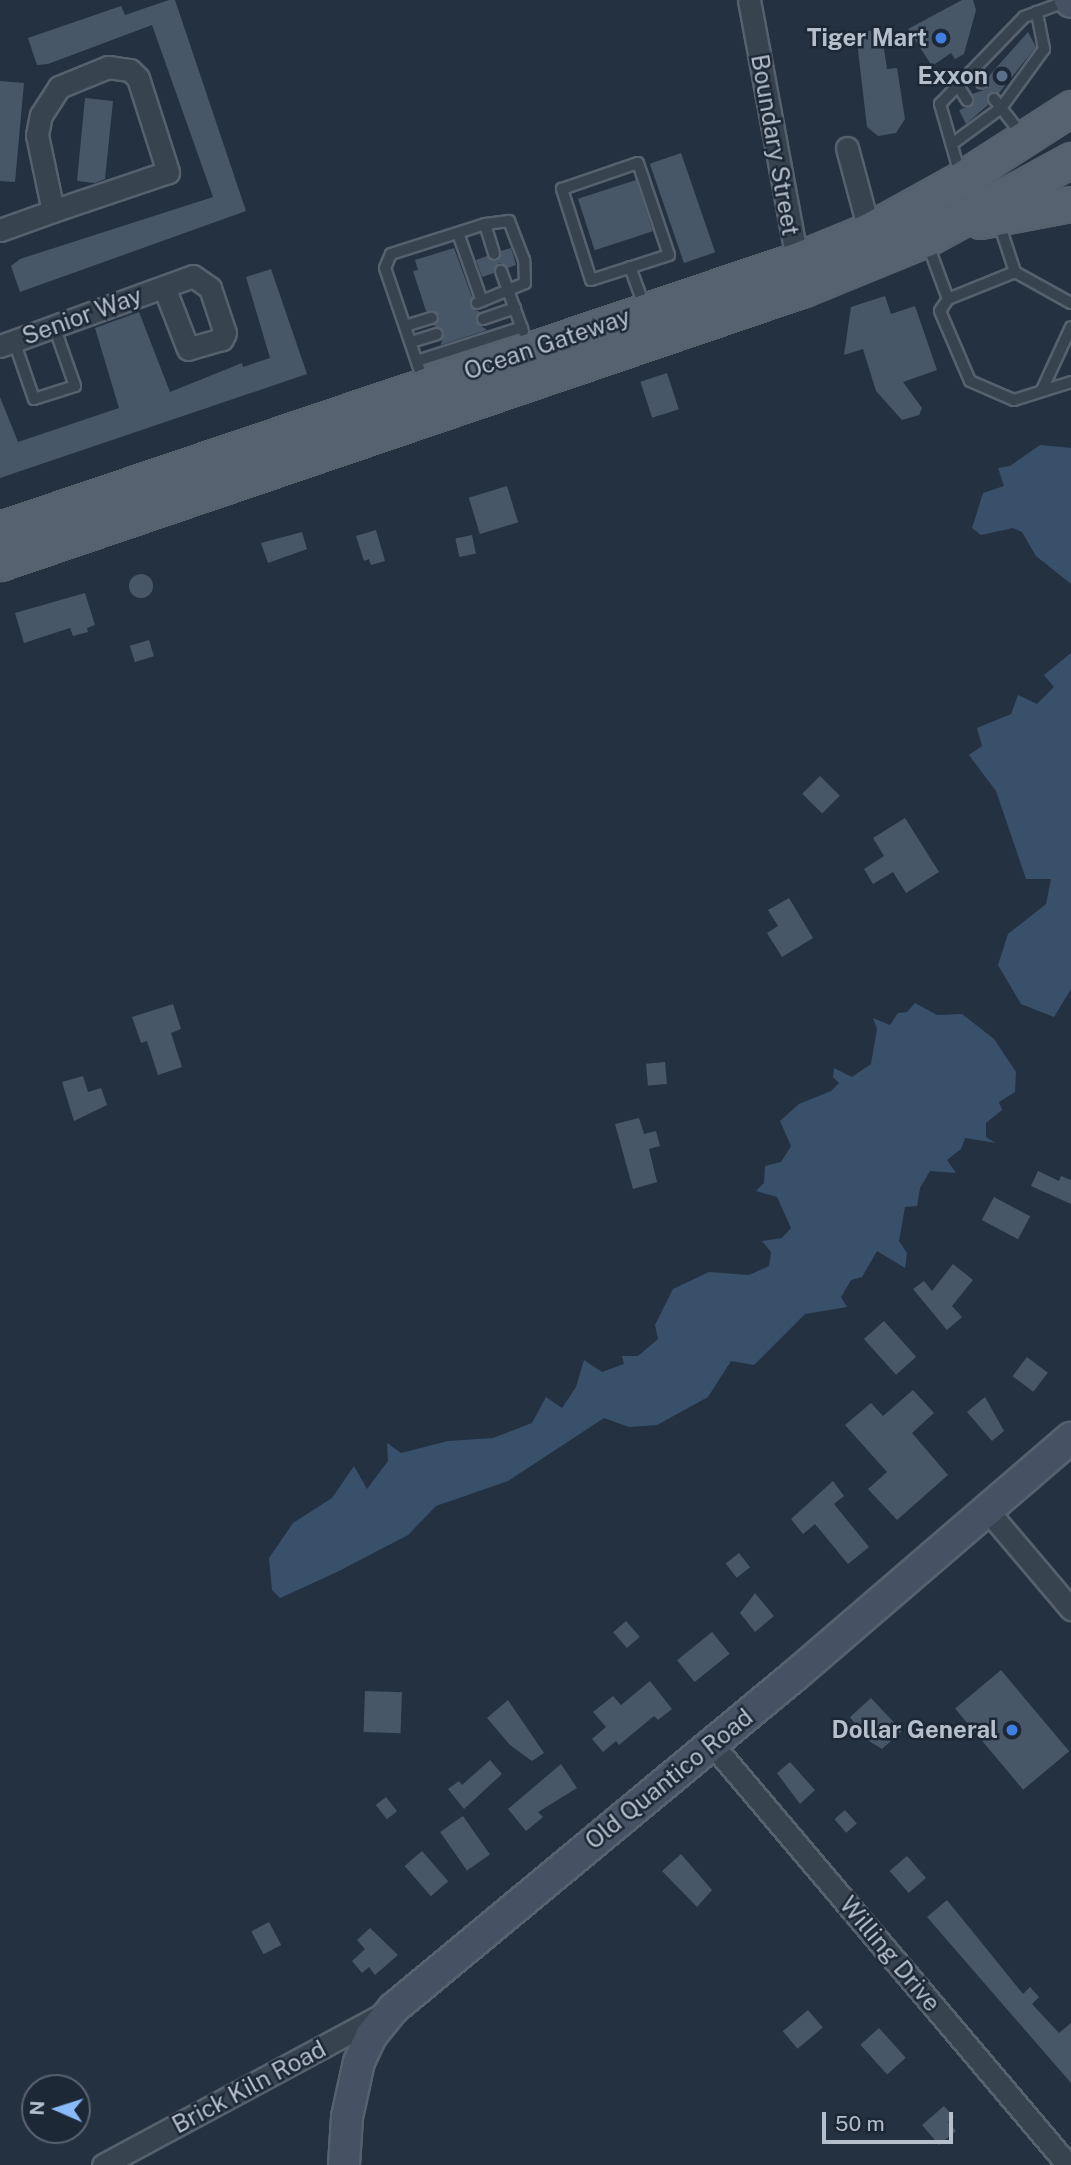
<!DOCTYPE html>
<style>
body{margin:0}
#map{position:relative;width:1071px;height:2165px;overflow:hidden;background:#243141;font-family:"Public Sans",sans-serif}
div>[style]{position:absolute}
.water>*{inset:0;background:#39506a}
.building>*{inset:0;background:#485767;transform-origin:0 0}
.round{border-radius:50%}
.roads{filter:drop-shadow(2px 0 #56616e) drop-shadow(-2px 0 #56616e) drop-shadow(0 2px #56616e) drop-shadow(0 -2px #56616e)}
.lane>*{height:10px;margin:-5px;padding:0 5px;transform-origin:5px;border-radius:5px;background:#384350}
.street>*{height:21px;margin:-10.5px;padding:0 10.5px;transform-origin:10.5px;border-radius:10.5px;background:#384350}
.secondary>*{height:30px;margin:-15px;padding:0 15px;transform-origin:15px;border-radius:15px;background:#465264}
.primary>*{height:33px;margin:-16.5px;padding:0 16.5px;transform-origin:16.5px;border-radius:16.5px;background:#566270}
.dots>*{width:19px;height:19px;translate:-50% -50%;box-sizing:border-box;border:4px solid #1d2836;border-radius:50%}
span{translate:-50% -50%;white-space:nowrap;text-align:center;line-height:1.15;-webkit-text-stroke:5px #1d2836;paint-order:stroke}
.poi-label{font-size:24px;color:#b5becb;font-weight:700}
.right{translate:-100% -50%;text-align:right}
.street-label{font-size:24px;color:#b5becb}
.north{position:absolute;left:21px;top:2074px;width:70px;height:70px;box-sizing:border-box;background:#1d2836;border:2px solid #5a6472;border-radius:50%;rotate:273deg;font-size:19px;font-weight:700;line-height:28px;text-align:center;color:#b5becb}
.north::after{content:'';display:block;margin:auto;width:24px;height:32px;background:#89bafc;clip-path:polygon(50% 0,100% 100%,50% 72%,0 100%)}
.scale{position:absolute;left:822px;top:2112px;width:131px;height:32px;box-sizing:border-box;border:4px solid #b5becb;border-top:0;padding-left:9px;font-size:21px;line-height:24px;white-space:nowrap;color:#b5becb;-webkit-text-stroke:5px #1d2836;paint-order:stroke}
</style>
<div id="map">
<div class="water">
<i style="clip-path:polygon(1040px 445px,1071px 448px,1071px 584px,1036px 556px,1022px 532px,1013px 528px,981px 535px,972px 528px,983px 493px,1004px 486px,998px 468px,1010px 466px)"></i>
<i style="clip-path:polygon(1071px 653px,1071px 989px,1054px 1017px,1021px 1004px,998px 965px,1008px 934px,1046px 904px,1051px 879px,1026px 879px,996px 791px,969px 755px,982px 746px,977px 728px,1011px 714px,1018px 695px,1037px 704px,1054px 687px,1044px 675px)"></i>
<i style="clip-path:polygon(915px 1003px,937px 1015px,962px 1014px,994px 1039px,1016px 1072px,1015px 1092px,999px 1102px,1002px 1110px,986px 1123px,986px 1137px,996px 1143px,965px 1138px,961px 1149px,947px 1160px,956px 1173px,930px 1171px,920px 1188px,917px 1206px,905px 1207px,899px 1241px,907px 1253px,905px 1268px,877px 1251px,862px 1277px,851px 1280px,841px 1297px,847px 1307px,805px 1314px,754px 1365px,731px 1361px,708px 1397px,657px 1425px,629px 1427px,604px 1418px,508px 1481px,436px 1506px,408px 1535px,337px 1572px,280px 1598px,272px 1590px,269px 1558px,293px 1523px,332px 1498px,354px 1466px,367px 1489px,388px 1461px,387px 1443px,401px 1453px,448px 1441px,493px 1438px,532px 1423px,546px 1397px,562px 1408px,576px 1387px,584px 1360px,602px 1372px,624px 1364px,622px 1356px,638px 1356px,658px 1339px,655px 1325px,673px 1289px,709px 1272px,749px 1275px,769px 1266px,771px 1252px,762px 1241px,782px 1238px,791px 1228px,777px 1197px,756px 1191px,764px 1183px,765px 1166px,781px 1162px,791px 1146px,780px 1121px,799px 1104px,831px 1091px,839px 1083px,833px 1077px,834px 1068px,852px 1077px,871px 1064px,877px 1029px,873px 1018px,890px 1025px,898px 1013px,907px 1012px)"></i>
</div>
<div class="building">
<i style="clip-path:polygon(169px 0,175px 0,246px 211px,20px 292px,11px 266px,20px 259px,213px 197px,152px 25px,48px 64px,37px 65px,28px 38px,121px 6px,125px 15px)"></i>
<i style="clip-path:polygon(962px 0,973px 0,976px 10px,964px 54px,955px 59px,951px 53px,932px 66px,908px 29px)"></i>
<i style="clip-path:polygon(881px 29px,887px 69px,897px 68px,905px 119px,896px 133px,878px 136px,867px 127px,856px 33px)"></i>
<i style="clip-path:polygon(1028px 32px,1036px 47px,999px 93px,989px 93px,988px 105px,966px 124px,959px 110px,974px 104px,972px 94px,987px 89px,988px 77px)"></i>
<i style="clip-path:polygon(0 81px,24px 83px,15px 182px,0 181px)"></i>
<i style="clip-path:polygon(85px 98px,113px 101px,105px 179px,95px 183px,77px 181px)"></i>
<i style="left:681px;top:153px;width:105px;height:33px;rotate:71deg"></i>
<i style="left:636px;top:180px;width:54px;height:61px;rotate:72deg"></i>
<i style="clip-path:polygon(454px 248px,472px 297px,470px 307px,480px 312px,476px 322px,487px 330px,441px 345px,444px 331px,434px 326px,439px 315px,426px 311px,413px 271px,418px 270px,415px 260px)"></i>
<i style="clip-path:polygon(511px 248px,516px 265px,508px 268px,499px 263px,494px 273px,482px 277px,476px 260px,487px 256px,497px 261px,501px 251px)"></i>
<i style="clip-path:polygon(271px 269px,307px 374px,0 478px,0 397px,18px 442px,119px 408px,95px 328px,139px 312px,170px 392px,242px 363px,243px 367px,270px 358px,246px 277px)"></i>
<i style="clip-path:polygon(885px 296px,891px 314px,915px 306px,937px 370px,903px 382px,922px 408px,919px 415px,902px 420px,876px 391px,863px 349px,844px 355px,851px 307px)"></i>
<i style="left:667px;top:373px;width:38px;height:28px;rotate:72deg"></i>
<i style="left:507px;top:486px;width:38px;height:40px;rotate:73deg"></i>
<i style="clip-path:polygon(376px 530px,385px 561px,371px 565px,369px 559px,364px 561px,356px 536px)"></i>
<i style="clip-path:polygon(302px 532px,307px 549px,268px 563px,261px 543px)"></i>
<i style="left:472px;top:535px;width:19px;height:17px;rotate:78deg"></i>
<i class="round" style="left:129px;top:574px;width:24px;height:24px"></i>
<i style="clip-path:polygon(85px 593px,95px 625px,87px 628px,88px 632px,73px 636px,70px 628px,24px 643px,15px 613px)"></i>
<i style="left:149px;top:640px;width:17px;height:20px;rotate:73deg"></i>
<i style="left:820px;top:776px;width:28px;height:25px;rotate:45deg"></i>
<i style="clip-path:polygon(905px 818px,939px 872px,906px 893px,893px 872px,873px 884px,864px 869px,884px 856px,873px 838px)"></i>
<i style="clip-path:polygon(789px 898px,813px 938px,782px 957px,767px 933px,778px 926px,768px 910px)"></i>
<i style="clip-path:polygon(173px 1004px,181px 1029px,171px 1033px,182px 1067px,158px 1075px,147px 1041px,141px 1043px,132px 1017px)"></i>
<i style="left:665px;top:1062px;width:22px;height:19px;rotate:85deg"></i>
<i style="clip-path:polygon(83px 1076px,88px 1092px,101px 1088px,107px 1105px,74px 1121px,62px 1082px)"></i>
<i style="clip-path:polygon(639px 1118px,644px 1134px,656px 1131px,660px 1146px,649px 1149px,657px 1182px,633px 1189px,615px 1124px)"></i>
<i style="clip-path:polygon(1038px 1171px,1059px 1181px,1061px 1176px,1071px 1180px,1071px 1204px,1031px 1186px)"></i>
<i style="left:994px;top:1197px;width:41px;height:26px;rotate:28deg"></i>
<i style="clip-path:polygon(953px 1264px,973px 1280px,952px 1306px,962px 1317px,947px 1330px,913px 1289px,924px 1281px,932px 1291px)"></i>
<i style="left:884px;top:1321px;width:48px;height:27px;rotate:48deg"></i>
<i style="left:1027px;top:1357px;width:26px;height:24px;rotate:37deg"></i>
<i style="clip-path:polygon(913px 1390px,934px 1413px,912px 1433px,948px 1475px,897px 1520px,868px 1489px,887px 1472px,845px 1425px,871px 1403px,883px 1416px)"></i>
<i style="clip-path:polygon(985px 1397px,1004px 1431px,992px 1441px,967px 1412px)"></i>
<i style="clip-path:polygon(833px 1481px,844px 1496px,834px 1504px,869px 1547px,848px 1564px,815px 1524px,803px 1534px,791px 1519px)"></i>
<i style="left:739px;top:1553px;width:18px;height:17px;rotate:52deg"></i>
<i style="clip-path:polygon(755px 1593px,774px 1616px,755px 1632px,740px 1613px)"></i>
<i style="left:626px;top:1621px;width:21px;height:17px;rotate:49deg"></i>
<i style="left:712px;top:1632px;width:28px;height:45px;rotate:51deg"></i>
<i style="left:1001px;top:1670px;width:106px;height:60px;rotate:50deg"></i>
<i style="clip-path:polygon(650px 1681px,672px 1709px,658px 1720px,654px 1716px,619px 1745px,616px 1741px,603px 1752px,592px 1739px,606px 1727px,593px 1712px,613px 1696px,621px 1705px)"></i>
<i style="left:365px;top:1691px;width:37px;height:41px;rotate:2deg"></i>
<i style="clip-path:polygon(871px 1698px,902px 1731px,882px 1749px,866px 1739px,850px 1717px)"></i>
<i style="clip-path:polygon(508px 1700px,544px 1753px,532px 1761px,510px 1745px,487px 1718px)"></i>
<i style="clip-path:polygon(490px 1760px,502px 1774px,464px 1809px,448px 1789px,459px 1781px,462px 1785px)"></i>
<i style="clip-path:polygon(790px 1762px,815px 1790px,800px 1804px,777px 1773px)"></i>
<i style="clip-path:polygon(561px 1764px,577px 1788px,538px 1812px,543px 1817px,526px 1831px,508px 1809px)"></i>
<i style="left:386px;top:1797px;width:18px;height:13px;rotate:52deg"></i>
<i style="left:845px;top:1810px;width:18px;height:14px;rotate:49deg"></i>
<i style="left:463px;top:1816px;width:47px;height:28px;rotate:55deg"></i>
<i style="left:422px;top:1851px;width:40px;height:23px;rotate:49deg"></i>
<i style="clip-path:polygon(681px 1854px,712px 1890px,697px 1907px,662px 1871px)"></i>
<i style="left:907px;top:1856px;width:29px;height:23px;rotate:49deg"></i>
<i style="clip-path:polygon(947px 1900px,1023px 1994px,1030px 1987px,1039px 1997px,1032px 2004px,1059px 2033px,1071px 2023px,1071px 2083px,927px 1917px)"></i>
<i style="left:269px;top:1922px;width:26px;height:20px;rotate:62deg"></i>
<i style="clip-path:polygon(370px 1928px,398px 1955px,375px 1975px,369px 1967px,362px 1973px,352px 1961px,365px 1949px,357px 1940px)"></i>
<i style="left:808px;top:2010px;width:23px;height:33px;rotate:50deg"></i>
<i style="left:879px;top:2028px;width:40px;height:25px;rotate:48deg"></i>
<i style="clip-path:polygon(944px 2106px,954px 2117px,948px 2122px,956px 2131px,939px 2145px,922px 2125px)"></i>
</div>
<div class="roads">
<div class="lane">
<i style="left:974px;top:71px;width:14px;rotate:56deg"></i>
<i style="left:958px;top:86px;width:17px;rotate:57deg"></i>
<i style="left:994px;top:99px;width:47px;rotate:51.9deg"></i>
<i style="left:952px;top:144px;width:61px;rotate:-36.3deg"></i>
<i style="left:1001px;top:108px;width:73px;rotate:-53.9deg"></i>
<i style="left:1044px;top:49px;width:38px;rotate:-101deg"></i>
<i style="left:638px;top:163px;width:97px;rotate:71.4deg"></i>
<i style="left:669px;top:255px;width:82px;rotate:162.2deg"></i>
<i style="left:591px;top:280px;width:96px;rotate:-107.7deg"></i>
<i style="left:562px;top:189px;width:80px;rotate:-18.9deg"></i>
<i style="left:960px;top:174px;width:73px;rotate:-105.9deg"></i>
<i style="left:940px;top:104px;width:121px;rotate:-46deg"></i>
<i style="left:1024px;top:17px;width:46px;rotate:-20.4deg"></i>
<i style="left:999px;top:223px;width:52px;rotate:71.9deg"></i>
<i style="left:1015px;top:272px;width:72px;rotate:158.1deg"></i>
<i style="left:948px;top:299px;width:14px;rotate:124deg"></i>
<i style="left:940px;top:311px;width:76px;rotate:66.8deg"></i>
<i style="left:970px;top:381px;width:48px;rotate:23.4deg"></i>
<i style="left:1014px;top:400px;width:60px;rotate:-17.5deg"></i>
<i style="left:458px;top:233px;width:72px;rotate:70.6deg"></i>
<i style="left:927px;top:242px;width:61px;rotate:69.8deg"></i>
<i style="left:630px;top:267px;width:44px;rotate:69.9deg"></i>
<i style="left:501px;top:271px;width:64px;rotate:69.9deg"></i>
<i style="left:1015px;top:272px;width:64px;rotate:29deg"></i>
<i style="left:477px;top:303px;width:52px;rotate:-22.6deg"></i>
<i style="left:525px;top:283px;width:23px;rotate:-92deg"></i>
<i style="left:524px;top:260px;width:42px;rotate:-111deg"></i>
<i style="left:509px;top:221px;width:24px;rotate:173deg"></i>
<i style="left:483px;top:319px;width:34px;rotate:-19deg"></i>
<i style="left:405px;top:326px;width:28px;rotate:-17deg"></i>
<i style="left:14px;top:341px;width:61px;rotate:71deg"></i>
<i style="left:34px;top:399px;width:43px;rotate:-17.6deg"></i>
<i style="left:75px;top:386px;width:64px;rotate:-109.3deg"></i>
<i style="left:411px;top:342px;width:27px;rotate:-17deg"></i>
<i style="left:417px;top:361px;width:110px;rotate:-17.9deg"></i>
<i style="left:424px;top:383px;width:121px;rotate:-108.7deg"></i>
<i style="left:385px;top:268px;width:15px;rotate:-67deg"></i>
<i style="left:391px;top:254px;width:99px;rotate:-17.7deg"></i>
<i style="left:485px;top:224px;width:31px;rotate:73deg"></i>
<i style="left:1042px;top:390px;width:69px;rotate:-65.3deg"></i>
</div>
<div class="street">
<i style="left:749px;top:0;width:275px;rotate:79.5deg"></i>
<i style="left:108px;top:67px;width:22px;rotate:8deg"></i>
<i style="left:130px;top:70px;width:11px;rotate:45deg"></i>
<i style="left:138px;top:78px;width:99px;rotate:72.3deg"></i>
<i style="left:168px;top:172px;width:121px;rotate:161.3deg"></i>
<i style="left:53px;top:211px;width:78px;rotate:-101.9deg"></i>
<i style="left:37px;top:135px;width:20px;rotate:-79deg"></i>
<i style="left:41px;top:115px;width:33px;rotate:-57deg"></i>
<i style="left:59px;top:87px;width:53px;rotate:-22.2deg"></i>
<i style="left:847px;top:148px;width:85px;rotate:75deg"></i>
<i style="left:0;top:230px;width:56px;rotate:-19.7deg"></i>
<i style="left:0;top:346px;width:205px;rotate:-19.9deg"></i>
<i style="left:193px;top:276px;width:21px;rotate:35deg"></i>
<i style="left:210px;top:288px;width:47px;rotate:71.6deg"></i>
<i style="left:225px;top:333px;width:7px;rotate:117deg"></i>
<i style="left:222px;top:339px;width:35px;rotate:164deg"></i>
<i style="left:188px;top:349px;width:66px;rotate:-111.2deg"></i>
<i style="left:987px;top:1510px;width:130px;rotate:49.7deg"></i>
<i style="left:712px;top:1744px;width:551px;rotate:49.78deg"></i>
<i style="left:103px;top:2165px;width:318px;rotate:-28.3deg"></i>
</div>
<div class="secondary">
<i style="left:1070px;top:0;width:2px;rotate:63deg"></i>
<i style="left:344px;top:2165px;width:48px;rotate:-86.4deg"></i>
<i style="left:347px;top:2117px;width:56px;rotate:-77.7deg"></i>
<i style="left:359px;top:2062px;width:29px;rotate:-65deg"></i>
<i style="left:371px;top:2036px;width:36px;rotate:-51deg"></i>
<i style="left:394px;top:2008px;width:520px;rotate:-39.69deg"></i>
<i style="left:794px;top:1676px;width:365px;rotate:-40.7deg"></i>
</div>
<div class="primary">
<i style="left:980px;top:221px;width:93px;rotate:-10.6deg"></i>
<i style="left:0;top:529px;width:840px;rotate:-18.67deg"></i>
<i style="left:796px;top:260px;width:79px;rotate:-22.3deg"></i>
<i style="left:869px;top:230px;width:105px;rotate:-29deg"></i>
<i style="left:961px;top:179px;width:131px;rotate:-32.8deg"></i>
<i style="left:0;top:563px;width:849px;rotate:-18.82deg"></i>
<i style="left:804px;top:289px;width:132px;rotate:-22.3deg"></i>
<i style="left:926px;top:239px;width:165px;rotate:-28.6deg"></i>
</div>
</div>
<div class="dots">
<i style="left:941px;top:38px;background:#3f7fe0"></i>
<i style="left:1002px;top:76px;background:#5c6f8a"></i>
<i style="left:1012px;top:1730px;background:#3f7fe0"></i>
</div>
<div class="poi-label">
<span class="right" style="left:927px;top:38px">Tiger Mart</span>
<span class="right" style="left:988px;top:76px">Exxon</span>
<span class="right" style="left:998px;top:1730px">Dollar General</span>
</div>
<div class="street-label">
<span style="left:775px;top:145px;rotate:80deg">Boundary Street</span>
<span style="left:82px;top:316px;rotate:-20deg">Senior Way</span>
<span style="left:547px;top:344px;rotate:-19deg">Ocean Gateway</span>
<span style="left:669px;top:1779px;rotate:-39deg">Old Quantico Road</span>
<span style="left:890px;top:1954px;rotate:50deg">Willing Drive</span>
<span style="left:249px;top:2087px;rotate:-28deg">Brick Kiln Road</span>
</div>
<div class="north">N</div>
<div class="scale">50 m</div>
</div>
